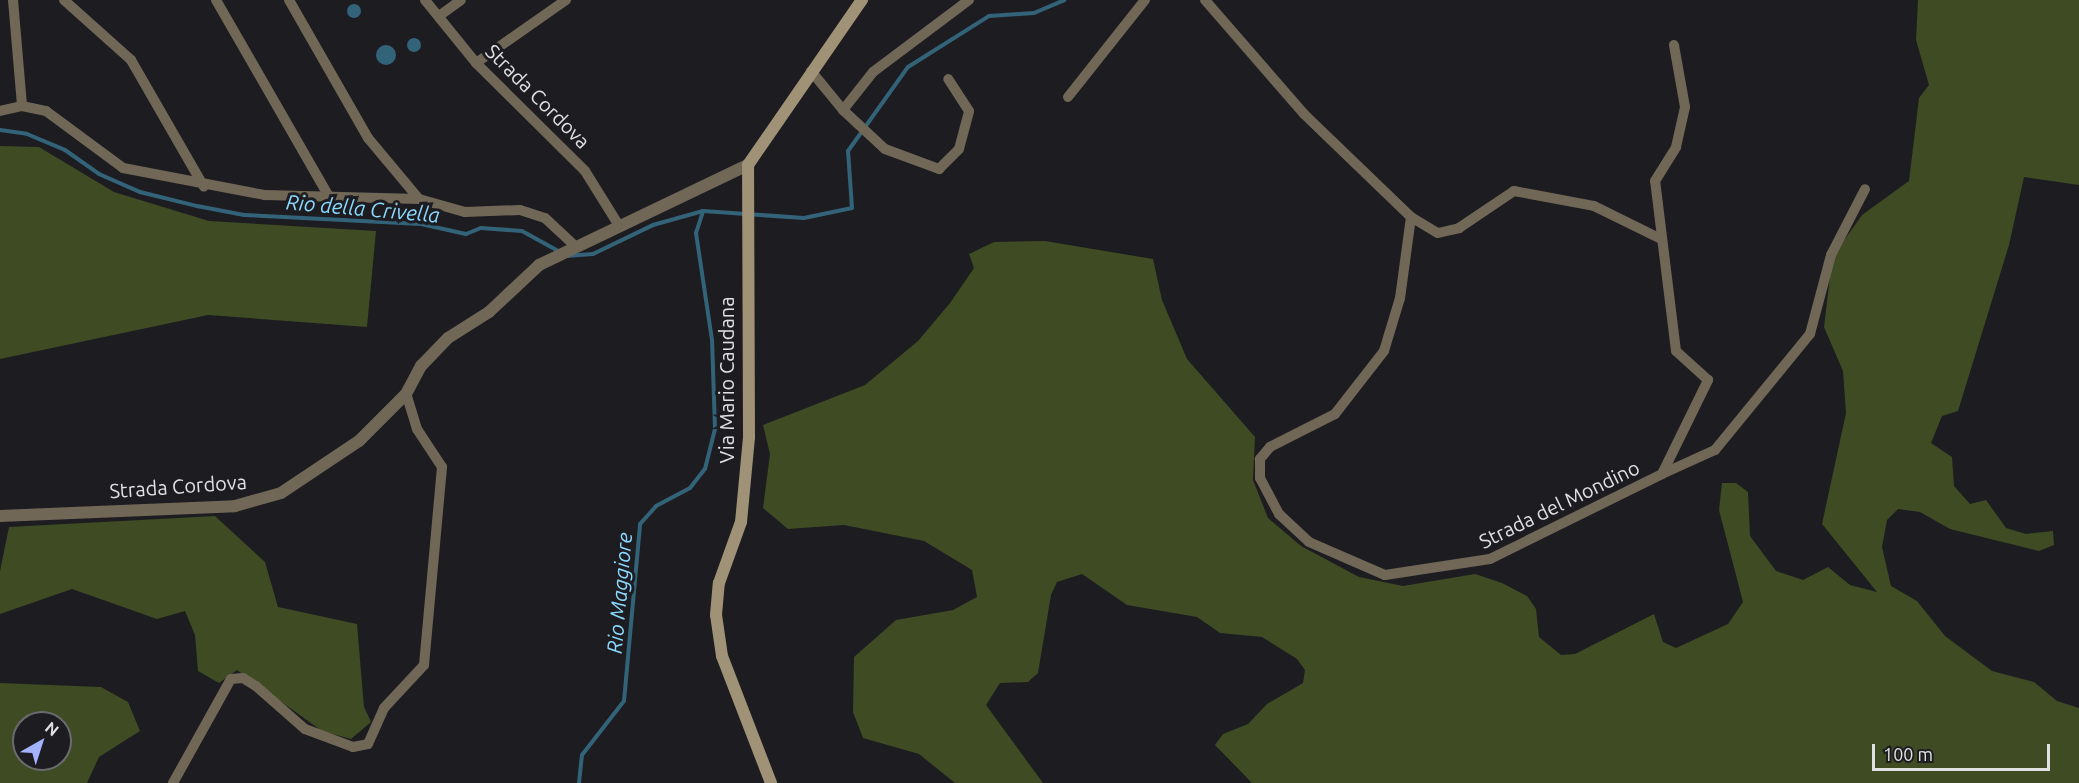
<!DOCTYPE html>
<style>
body{margin:0}
#map{position:relative;width:2079px;height:783px;overflow:hidden;background:#1d1c21;font-family:Ubuntu,sans-serif}
div>[style]{position:absolute}
.forest>*{inset:0;background:#3e4b23}
.water>*{inset:0;background:#336379}
.round{border-radius:50%}
.stream>*{height:4px;margin:-2px;padding:0 2px;transform-origin:2px;border-radius:2px;background:#336379}
.minor>*{height:10px;margin:-5px;padding:0 5px;transform-origin:5px;border-radius:5px;background:#706756}
.tertiary>*{height:12px;margin:-6px;padding:0 6px;transform-origin:6px;border-radius:6px;background:#706756}
.secondary>*{height:12px;margin:-6px;padding:0 6px;transform-origin:6px;border-radius:6px;background:#9f9276}
span{translate:-50% -50%;white-space:nowrap;text-align:center;line-height:1.15;-webkit-text-stroke:6px #1d1c21;paint-order:stroke}
.street-label{font-size:20px;color:#e1e0e3}
.water-label{font-size:21px;color:#8ad9fe;font-style:italic}
.north{position:absolute;left:12px;top:711px;width:60px;height:60px;box-sizing:border-box;background:#1d1c21;border:2px solid #6b6a6f;border-radius:50%;rotate:39deg;font-size:16px;font-weight:700;line-height:24px;text-align:center;color:#e1e0e3}
.north::after{content:'';display:block;margin:auto;width:21px;height:27px;background:#a2b2fd;clip-path:polygon(50% 0,100% 100%,50% 72%,0 100%)}
.scale{position:absolute;left:1872px;top:744px;width:178px;height:27px;box-sizing:border-box;border:3px solid #e1e0e3;border-top:0;padding-left:8px;font-size:18px;line-height:21px;white-space:nowrap;color:#e1e0e3;-webkit-text-stroke:4px #1d1c21;paint-order:stroke}
</style>
<div id="map">
<div class="forest">
<i style="clip-path:polygon(1918px 0,2079px 0,2079px 185px,2024px 177px,2009px 245px,1958px 411px,1942px 416px,1931px 443px,1952px 457px,1954px 486px,1970px 504px,1986px 500px,2006px 528px,2026px 534px,2053px 531px,2054px 545px,2039px 551px,1950px 529px,1920px 512px,1898px 509px,1887px 520px,1882px 547px,1891px 586px,1917px 601px,1945px 636px,1992px 671px,2034px 682px,2057px 701px,2079px 708px,2079px 783px,1252px 783px,1215px 745px,1223px 734px,1248px 724px,1267px 704px,1303px 683px,1305px 670px,1297px 659px,1262px 637px,1220px 633px,1197px 617px,1127px 605px,1082px 574px,1057px 582px,1051px 595px,1038px 673px,1028px 682px,1000px 683px,986px 705px,1043px 783px,955px 783px,919px 754px,863px 738px,853px 712px,854px 657px,896px 620px,953px 610px,977px 597px,972px 570px,924px 541px,844px 525px,788px 529px,763px 508px,770px 454px,763px 425px,865px 385px,918px 341px,950px 303px,974px 268px,969px 254px,994px 242px,1045px 241px,1153px 259px,1162px 300px,1187px 359px,1255px 437px,1253px 480px,1268px 518px,1301px 546px,1359px 577px,1403px 586px,1475px 574px,1502px 583px,1527px 596px,1536px 609px,1539px 637px,1561px 655px,1575px 654px,1654px 614px,1663px 642px,1676px 648px,1728px 624px,1743px 602px,1719px 510px,1722px 483px,1736px 483px,1748px 492px,1750px 536px,1776px 571px,1803px 580px,1828px 567px,1850px 585px,1877px 592px,1822px 524px,1846px 413px,1843px 371px,1824px 327px,1832px 260px,1838px 249px,1862px 215px,1909px 181px,1919px 98px,1929px 85px,1916px 40px)"></i>
<i style="clip-path:polygon(0 146px,39px 147px,114px 192px,209px 221px,376px 231px,367px 327px,208px 315px,0 359px)"></i>
<i style="clip-path:polygon(215px 516px,265px 562px,278px 607px,357px 624px,364px 707px,371px 722px,351px 739px,322px 731px,237px 670px,219px 683px,198px 671px,195px 635px,185px 611px,157px 619px,72px 589px,0 614px,0 571px,9px 527px)"></i>
<i style="clip-path:polygon(evenodd,0 683px,101px 687px,128px 702px,140px 731px,99px 757px,87px 783px,0 783px,0 683px,24px 723px,60px 723px,60px 759px,24px 759px,24px 723px)"></i>
</div>
<div class="water">
<i class="round" style="left:347px;top:4px;width:14px;height:14px"></i>
<i class="round" style="left:407px;top:38px;width:14px;height:14px"></i>
<i class="round" style="left:376px;top:45px;width:20px;height:20px"></i>
</div>
<div class="stream">
<i style="left:0;top:130px;width:27px;rotate:8deg"></i>
<i style="left:27px;top:134px;width:41px;rotate:22.8deg"></i>
<i style="left:65px;top:150px;width:42px;rotate:35.2deg"></i>
<i style="left:99px;top:174px;width:45px;rotate:23.7deg"></i>
<i style="left:140px;top:192px;width:59px;rotate:13.8deg"></i>
<i style="left:197px;top:206px;width:48px;rotate:10.8deg"></i>
<i style="left:244px;top:215px;width:177px;rotate:2.9deg"></i>
<i style="left:421px;top:224px;width:46px;rotate:12.5deg"></i>
<i style="left:466px;top:234px;width:16px;rotate:-22deg"></i>
<i style="left:481px;top:228px;width:41px;rotate:4.2deg"></i>
<i style="left:522px;top:231px;width:43px;rotate:28.9deg"></i>
<i style="left:566px;top:256px;width:27px;rotate:-4deg"></i>
<i style="left:593px;top:254px;width:67px;rotate:-25.8deg"></i>
<i style="left:653px;top:225px;width:52px;rotate:-15.6deg"></i>
<i style="left:703px;top:211px;width:101px;rotate:4deg"></i>
<i style="left:804px;top:218px;width:49px;rotate:-11.8deg"></i>
<i style="left:852px;top:208px;width:57px;rotate:-94deg"></i>
<i style="left:848px;top:151px;width:103px;rotate:-54.5deg"></i>
<i style="left:908px;top:67px;width:96px;rotate:-32.2deg"></i>
<i style="left:989px;top:16px;width:45px;rotate:-3.8deg"></i>
<i style="left:1034px;top:13px;width:33px;rotate:-23deg"></i>
<i style="left:579px;top:783px;width:28px;rotate:-84deg"></i>
<i style="left:582px;top:755px;width:68px;rotate:-52.1deg"></i>
<i style="left:624px;top:701px;width:178px;rotate:-84.8deg"></i>
<i style="left:640px;top:524px;width:24px;rotate:-48deg"></i>
<i style="left:656px;top:506px;width:38px;rotate:-28deg"></i>
<i style="left:690px;top:488px;width:24px;rotate:-52deg"></i>
<i style="left:705px;top:469px;width:41px;rotate:-76deg"></i>
<i style="left:715px;top:429px;width:89px;rotate:-91.9deg"></i>
<i style="left:712px;top:340px;width:108px;rotate:-98.5deg"></i>
<i style="left:696px;top:233px;width:23px;rotate:-72deg"></i>
</div>
<div class="minor">
<i style="left:13px;top:0;width:106px;rotate:85.1deg"></i>
<i style="left:64px;top:0;width:90px;rotate:41.8deg"></i>
<i style="left:131px;top:60px;width:146px;rotate:60.1deg"></i>
<i style="left:216px;top:0;width:228px;rotate:60.1deg"></i>
<i style="left:289px;top:0;width:159px;rotate:60.2deg"></i>
<i style="left:368px;top:138px;width:80px;rotate:50.1deg"></i>
<i style="left:425px;top:0;width:81px;rotate:51deg"></i>
<i style="left:476px;top:63px;width:153px;rotate:44.7deg"></i>
<i style="left:585px;top:171px;width:62px;rotate:58.1deg"></i>
<i style="left:1205px;top:0;width:151px;rotate:49deg"></i>
<i style="left:1304px;top:114px;width:149px;rotate:43.9deg"></i>
<i style="left:1411px;top:217px;width:82px;rotate:97.7deg"></i>
<i style="left:1400px;top:298px;width:55px;rotate:106.8deg"></i>
<i style="left:1384px;top:351px;width:80px;rotate:127.9deg"></i>
<i style="left:1335px;top:414px;width:73px;rotate:153.1deg"></i>
<i style="left:1270px;top:447px;width:16px;rotate:130deg"></i>
<i style="left:1260px;top:459px;width:19px;rotate:90deg"></i>
<i style="left:1260px;top:478px;width:41px;rotate:62.2deg"></i>
<i style="left:1279px;top:514px;width:41px;rotate:43deg"></i>
<i style="left:1309px;top:542px;width:83px;rotate:23.5deg"></i>
<i style="left:1385px;top:575px;width:106px;rotate:-8.7deg"></i>
<i style="left:1490px;top:559px;width:192px;rotate:-26.3deg"></i>
<i style="left:1662px;top:474px;width:105px;rotate:-63.9deg"></i>
<i style="left:1708px;top:380px;width:43px;rotate:-137.8deg"></i>
<i style="left:1676px;top:351px;width:171px;rotate:-97deg"></i>
<i style="left:1655px;top:181px;width:40px;rotate:-58deg"></i>
<i style="left:1676px;top:147px;width:41px;rotate:-77.3deg"></i>
<i style="left:1685px;top:107px;width:63px;rotate:-100.1deg"></i>
<i style="left:439px;top:16px;width:27px;rotate:-36deg"></i>
<i style="left:476px;top:63px;width:110px;rotate:-35deg"></i>
<i style="left:811px;top:71px;width:50px;rotate:50.6deg"></i>
<i style="left:843px;top:110px;width:48px;rotate:-51.7deg"></i>
<i style="left:873px;top:72px;width:120px;rotate:-36.9deg"></i>
<i style="left:1068px;top:97px;width:124px;rotate:-51.6deg"></i>
<i style="left:843px;top:110px;width:57px;rotate:42.9deg"></i>
<i style="left:885px;top:149px;width:58px;rotate:20.3deg"></i>
<i style="left:939px;top:169px;width:28px;rotate:-45deg"></i>
<i style="left:959px;top:149px;width:39px;rotate:-75deg"></i>
<i style="left:969px;top:111px;width:38px;rotate:-123deg"></i>
<i style="left:0;top:111px;width:23px;rotate:-13deg"></i>
<i style="left:22px;top:106px;width:25px;rotate:12deg"></i>
<i style="left:46px;top:111px;width:96px;rotate:36.5deg"></i>
<i style="left:123px;top:168px;width:145px;rotate:10.8deg"></i>
<i style="left:265px;top:195px;width:154px;rotate:1.5deg"></i>
<i style="left:419px;top:199px;width:48px;rotate:15.8deg"></i>
<i style="left:465px;top:212px;width:55px;rotate:-2.1deg"></i>
<i style="left:520px;top:210px;width:26px;rotate:18deg"></i>
<i style="left:545px;top:218px;width:38px;rotate:43deg"></i>
<i style="left:1411px;top:217px;width:31px;rotate:31deg"></i>
<i style="left:1438px;top:233px;width:22px;rotate:-13deg"></i>
<i style="left:1459px;top:228px;width:66px;rotate:-33.9deg"></i>
<i style="left:1514px;top:191px;width:81px;rotate:10.6deg"></i>
<i style="left:1594px;top:206px;width:75px;rotate:26.2deg"></i>
<i style="left:1662px;top:474px;width:58px;rotate:-24.4deg"></i>
<i style="left:1715px;top:450px;width:150px;rotate:-50.7deg"></i>
<i style="left:1810px;top:334px;width:82px;rotate:-75.1deg"></i>
<i style="left:1831px;top:255px;width:74px;rotate:-62.7deg"></i>
<i style="left:173px;top:783px;width:119px;rotate:-60.9deg"></i>
<i style="left:231px;top:679px;width:12px;rotate:-5deg"></i>
<i style="left:243px;top:678px;width:15px;rotate:32deg"></i>
<i style="left:256px;top:686px;width:65px;rotate:41.3deg"></i>
<i style="left:305px;top:729px;width:51px;rotate:20.6deg"></i>
<i style="left:353px;top:747px;width:15px;rotate:-11deg"></i>
<i style="left:368px;top:744px;width:39px;rotate:-66deg"></i>
<i style="left:384px;top:708px;width:59px;rotate:-47.1deg"></i>
<i style="left:424px;top:665px;width:199px;rotate:-84.8deg"></i>
<i style="left:442px;top:467px;width:45px;rotate:-123.3deg"></i>
<i style="left:417px;top:429px;width:37px;rotate:-107deg"></i>
</div>
<div class="tertiary">
<i style="left:0;top:516px;width:235px;rotate:-2.4deg"></i>
<i style="left:235px;top:506px;width:48px;rotate:-15.8deg"></i>
<i style="left:281px;top:493px;width:94px;rotate:-33.7deg"></i>
<i style="left:359px;top:441px;width:66px;rotate:-45deg"></i>
<i style="left:406px;top:394px;width:32px;rotate:-62deg"></i>
<i style="left:421px;top:366px;width:39px;rotate:-46deg"></i>
<i style="left:448px;top:338px;width:49px;rotate:-32.4deg"></i>
<i style="left:489px;top:312px;width:69px;rotate:-43.2deg"></i>
<i style="left:539px;top:265px;width:232px;rotate:-25.6deg"></i>
</div>
<div class="secondary">
<i style="left:771px;top:783px;width:136px;rotate:-111.1deg"></i>
<i style="left:722px;top:656px;width:41px;rotate:-98.3deg"></i>
<i style="left:716px;top:615px;width:32px;rotate:-85deg"></i>
<i style="left:719px;top:583px;width:65px;rotate:-70.2deg"></i>
<i style="left:741px;top:522px;width:85px;rotate:-84.6deg"></i>
<i style="left:749px;top:437px;width:272px;rotate:-90.2deg"></i>
<i style="left:748px;top:165px;width:201px;rotate:-55.4deg"></i>
</div>
<div class="street-label">
<span style="left:538px;top:96px;rotate:45deg">Strada Cordova</span>
<span style="left:726px;top:380px;rotate:-90deg">Via Mario Caudana</span>
<span style="left:178px;top:486px;rotate:-4deg">Strada Cordova</span>
<span style="left:1559px;top:504px;rotate:-26deg">Strada del Mondino</span>
</div>
<div class="water-label">
<span style="left:363px;top:208px;rotate:5deg">Rio della Crivella</span>
<span style="left:619px;top:593px;rotate:-85deg">Rio Maggiore</span>
</div>
<div class="north">N</div>
<div class="scale">100 m</div>
</div>
